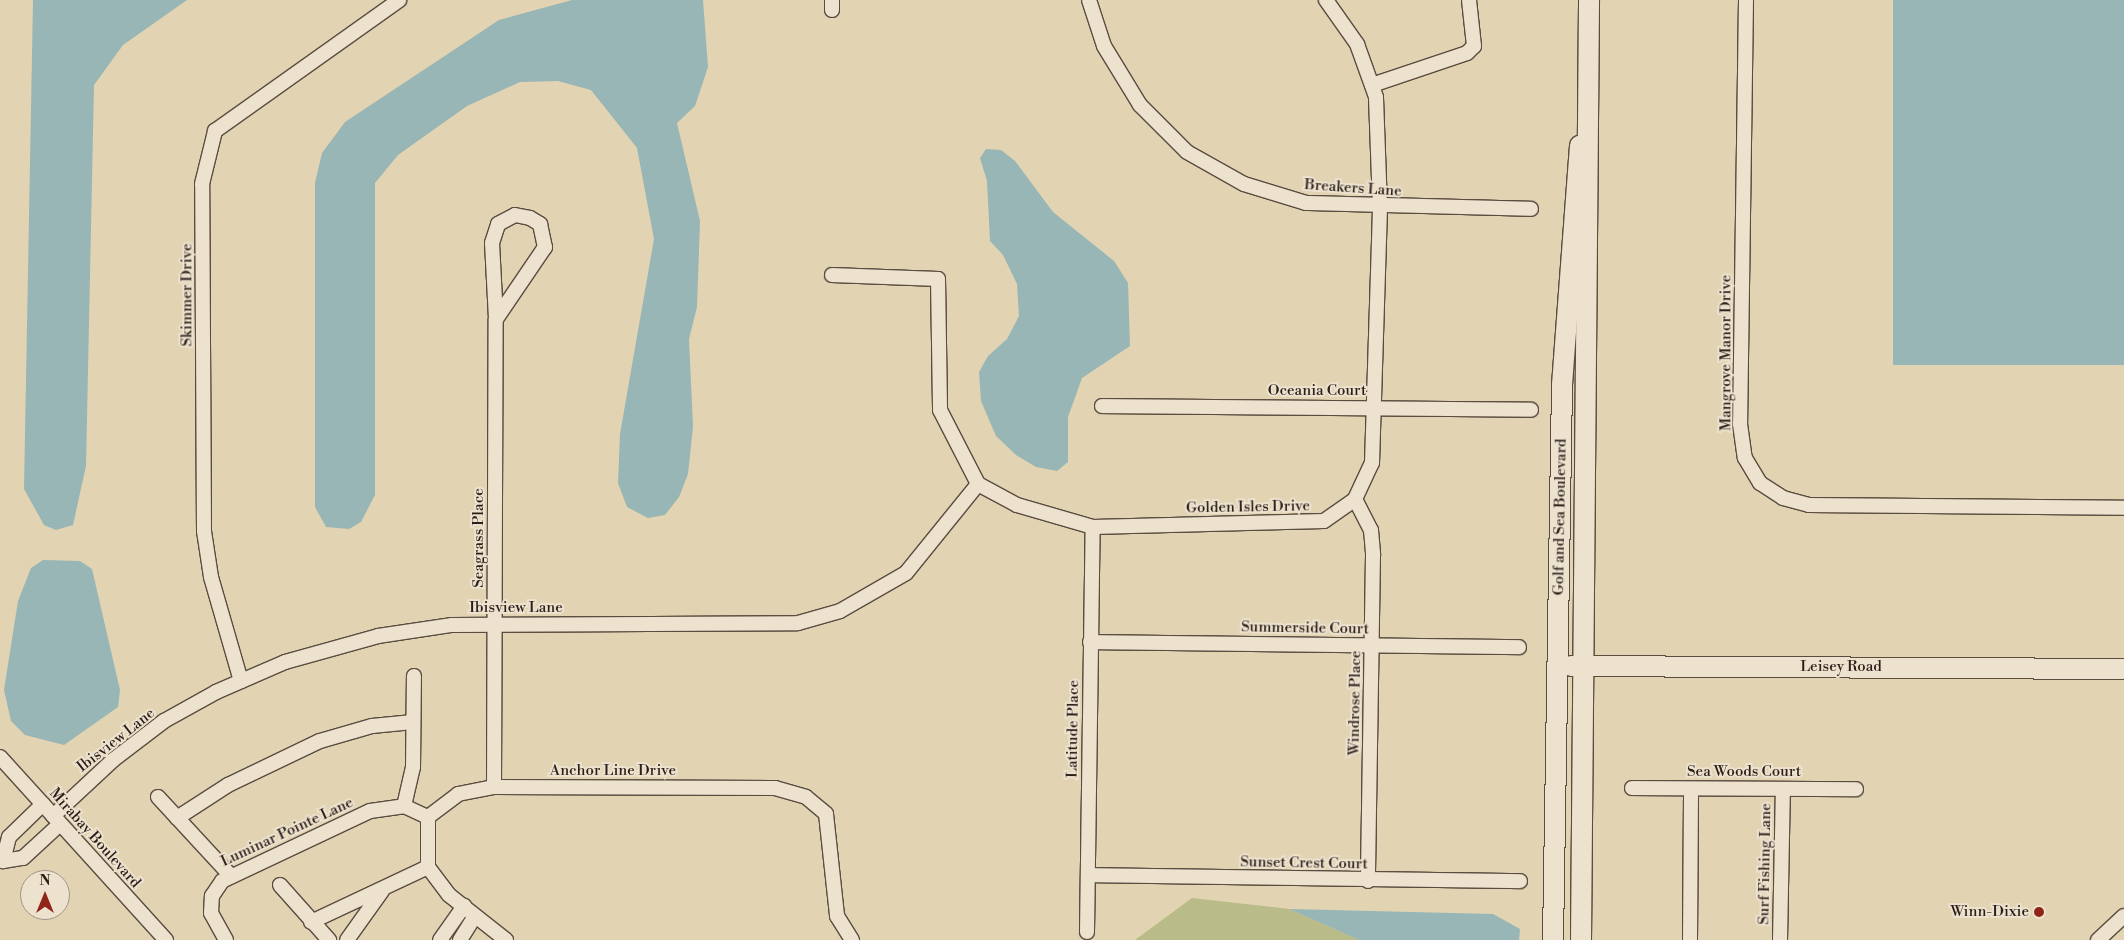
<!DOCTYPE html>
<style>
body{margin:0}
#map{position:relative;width:2124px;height:940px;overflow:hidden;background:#e2d3b3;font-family:"Libre Bodoni",serif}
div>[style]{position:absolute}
.green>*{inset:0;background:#b9bb88}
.water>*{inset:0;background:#97b6b5;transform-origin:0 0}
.roads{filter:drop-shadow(1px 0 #5a4c40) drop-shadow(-1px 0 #5a4c40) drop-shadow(0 1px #5a4c40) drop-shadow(0 -1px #5a4c40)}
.street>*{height:14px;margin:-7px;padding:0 7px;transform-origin:7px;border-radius:7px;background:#ece2ce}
.secondary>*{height:20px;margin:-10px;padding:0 10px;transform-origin:10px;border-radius:10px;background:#ece2ce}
.dots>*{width:14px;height:14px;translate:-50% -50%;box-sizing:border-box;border:2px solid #ece2ce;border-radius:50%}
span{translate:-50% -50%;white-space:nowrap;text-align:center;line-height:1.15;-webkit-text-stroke:4px #ece2ce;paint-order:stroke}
.street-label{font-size:15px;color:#2c1f1a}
.poi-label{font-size:15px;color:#2c1f1a}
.right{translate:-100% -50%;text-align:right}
.north{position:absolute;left:20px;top:870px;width:50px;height:50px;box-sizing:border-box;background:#ece2ce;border:1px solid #9f9486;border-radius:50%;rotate:0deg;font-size:14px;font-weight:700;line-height:20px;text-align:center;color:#2c1f1a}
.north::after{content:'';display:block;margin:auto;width:18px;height:22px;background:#8f2418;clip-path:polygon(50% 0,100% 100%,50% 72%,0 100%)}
</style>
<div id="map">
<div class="green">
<i style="clip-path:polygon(1192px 898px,1289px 909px,1359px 940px,1135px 940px)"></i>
</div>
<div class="water">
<i style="clip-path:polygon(33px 0,187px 0,123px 45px,94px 85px,86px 466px,73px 525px,56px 530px,44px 525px,24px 489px)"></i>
<i style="clip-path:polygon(572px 0,703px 0,708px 67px,695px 106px,677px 123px,700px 221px,697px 307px,689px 339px,693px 427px,688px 474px,679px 497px,665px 515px,648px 518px,627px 507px,618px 483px,620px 434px,654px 239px,637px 148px,591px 90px,558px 81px,520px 82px,467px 106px,398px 155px,375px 183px,375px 495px,361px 522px,349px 529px,326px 527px,315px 507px,315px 183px,322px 153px,345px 122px,499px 20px)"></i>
<i style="left:1893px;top:0;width:231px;height:365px"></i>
<i style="clip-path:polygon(986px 149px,1001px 150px,1015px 161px,1053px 212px,1114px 261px,1128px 283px,1130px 346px,1082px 378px,1068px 417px,1068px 462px,1057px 471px,1036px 467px,1016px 455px,996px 436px,981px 401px,979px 372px,988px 356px,1007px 339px,1019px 316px,1017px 284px,1003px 255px,990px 241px,987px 181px,980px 158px)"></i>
<i style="clip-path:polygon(43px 560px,80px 561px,92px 569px,120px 690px,118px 707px,64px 745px,25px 735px,11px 721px,4px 690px,18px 601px,31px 568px)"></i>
<i style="clip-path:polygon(1289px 909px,1493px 914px,1520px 929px,1519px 940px,1359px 940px)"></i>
</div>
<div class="roads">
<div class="street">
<i style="left:1089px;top:0;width:48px;rotate:71.9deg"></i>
<i style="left:1104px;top:46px;width:69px;rotate:58.6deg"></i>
<i style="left:1140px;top:105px;width:66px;rotate:45deg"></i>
<i style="left:1187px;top:152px;width:65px;rotate:29.3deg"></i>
<i style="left:1244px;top:184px;width:65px;rotate:17deg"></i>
<i style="left:1306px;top:203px;width:225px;rotate:1.5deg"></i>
<i style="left:1746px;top:0;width:424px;rotate:90.8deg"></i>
<i style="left:1740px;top:424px;width:34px;rotate:82deg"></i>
<i style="left:1745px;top:458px;width:29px;rotate:59deg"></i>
<i style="left:1760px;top:483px;width:27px;rotate:33deg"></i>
<i style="left:1783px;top:498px;width:27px;rotate:15deg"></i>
<i style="left:1809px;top:505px;width:315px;rotate:0.5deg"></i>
<i style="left:832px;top:10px;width:10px;rotate:-90deg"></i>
<i style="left:1372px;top:85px;width:100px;rotate:-18.6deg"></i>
<i style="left:1467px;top:53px;width:10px;rotate:-45deg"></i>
<i style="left:1474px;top:46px;width:46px;rotate:-96.2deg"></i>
<i style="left:832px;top:275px;width:106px;rotate:2.2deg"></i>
<i style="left:938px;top:279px;width:131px;rotate:89.1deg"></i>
<i style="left:940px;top:410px;width:83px;rotate:62.8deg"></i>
<i style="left:978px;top:484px;width:44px;rotate:28.3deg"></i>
<i style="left:1017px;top:505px;width:79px;rotate:16.1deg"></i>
<i style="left:1093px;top:527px;width:231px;rotate:-1.5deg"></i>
<i style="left:1324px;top:521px;width:38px;rotate:-35deg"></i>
<i style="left:1355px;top:499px;width:40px;rotate:-65deg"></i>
<i style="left:1372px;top:463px;width:256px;rotate:-88.2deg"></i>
<i style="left:1380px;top:207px;width:110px;rotate:-92.1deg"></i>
<i style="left:1376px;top:97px;width:56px;rotate:-109.7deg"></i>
<i style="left:1357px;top:44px;width:54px;rotate:-125.2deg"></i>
<i style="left:1102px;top:406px;width:429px;rotate:0.5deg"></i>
<i style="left:1355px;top:499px;width:35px;rotate:63deg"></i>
<i style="left:1371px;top:530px;width:25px;rotate:85deg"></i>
<i style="left:1373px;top:555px;width:326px;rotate:90.9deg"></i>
<i style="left:1090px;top:642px;width:429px;rotate:0.7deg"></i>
<i style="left:241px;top:681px;width:108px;rotate:-106.1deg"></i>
<i style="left:211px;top:577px;width:47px;rotate:-98.7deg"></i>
<i style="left:204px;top:531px;width:347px;rotate:-90.3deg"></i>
<i style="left:202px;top:184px;width:55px;rotate:-76.2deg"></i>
<i style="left:215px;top:131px;width:226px;rotate:-35.4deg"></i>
<i style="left:0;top:757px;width:247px;rotate:47.8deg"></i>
<i style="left:494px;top:787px;width:468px;rotate:-89.8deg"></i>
<i style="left:496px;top:319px;width:76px;rotate:-93deg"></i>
<i style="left:492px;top:243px;width:20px;rotate:-72deg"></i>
<i style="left:498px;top:224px;width:19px;rotate:-28deg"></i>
<i style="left:515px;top:215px;width:15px;rotate:11deg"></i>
<i style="left:530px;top:218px;width:12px;rotate:31deg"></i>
<i style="left:540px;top:224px;width:24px;rotate:78deg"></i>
<i style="left:545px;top:247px;width:87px;rotate:124.2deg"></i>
<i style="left:1632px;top:788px;width:224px;rotate:0.3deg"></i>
<i style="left:158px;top:797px;width:108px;rotate:47.3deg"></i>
<i style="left:43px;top:804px;width:47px;rotate:135.9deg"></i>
<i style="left:9px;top:837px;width:25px;rotate:104deg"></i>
<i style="left:3px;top:861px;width:20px;rotate:-9deg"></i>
<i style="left:23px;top:858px;width:50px;rotate:-42.6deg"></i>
<i style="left:404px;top:806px;width:40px;rotate:-77deg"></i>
<i style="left:413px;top:767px;width:91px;rotate:-89.4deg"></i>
<i style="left:53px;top:816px;width:82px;rotate:-43deg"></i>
<i style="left:113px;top:760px;width:64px;rotate:-37.4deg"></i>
<i style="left:164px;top:721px;width:60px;rotate:-29.1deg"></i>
<i style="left:216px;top:692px;width:75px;rotate:-23.5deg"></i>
<i style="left:285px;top:662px;width:97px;rotate:-15.6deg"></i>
<i style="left:378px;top:636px;width:75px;rotate:-8.5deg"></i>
<i style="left:452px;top:625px;width:346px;rotate:-0.3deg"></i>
<i style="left:798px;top:623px;width:44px;rotate:-15.9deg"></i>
<i style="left:840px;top:611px;width:76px;rotate:-29.9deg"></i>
<i style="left:906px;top:573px;width:114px;rotate:-51deg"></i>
<i style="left:177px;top:818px;width:61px;rotate:-32.9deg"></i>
<i style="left:228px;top:785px;width:102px;rotate:-25.6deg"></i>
<i style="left:320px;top:741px;width:54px;rotate:-16.1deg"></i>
<i style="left:372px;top:726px;width:41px;rotate:-5.6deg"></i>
<i style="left:1088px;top:875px;width:432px;rotate:0.8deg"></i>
<i style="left:280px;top:885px;width:74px;rotate:48.3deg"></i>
<i style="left:311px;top:922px;width:129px;rotate:-25.2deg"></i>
<i style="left:1087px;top:932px;width:405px;rotate:-89.2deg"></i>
<i style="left:226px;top:940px;width:31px;rotate:-119deg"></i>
<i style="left:211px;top:913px;width:17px;rotate:-87deg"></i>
<i style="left:212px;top:896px;width:18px;rotate:-56deg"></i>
<i style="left:222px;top:881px;width:164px;rotate:-25.3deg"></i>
<i style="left:370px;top:811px;width:34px;rotate:-8deg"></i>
<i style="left:404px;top:806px;width:26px;rotate:25deg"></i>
<i style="left:347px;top:940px;width:60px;rotate:-54.5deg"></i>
<i style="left:440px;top:940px;width:42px;rotate:-54.8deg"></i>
<i style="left:460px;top:940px;width:28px;rotate:-58deg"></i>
<i style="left:506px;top:940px;width:73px;rotate:-141.7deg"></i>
<i style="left:449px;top:895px;width:35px;rotate:-127deg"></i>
<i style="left:428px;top:867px;width:50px;rotate:-90deg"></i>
<i style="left:428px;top:817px;width:38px;rotate:-37deg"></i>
<i style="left:458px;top:794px;width:37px;rotate:-11deg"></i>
<i style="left:494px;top:787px;width:281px;rotate:0.2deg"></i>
<i style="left:775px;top:788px;width:32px;rotate:16deg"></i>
<i style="left:806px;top:797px;width:26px;rotate:40deg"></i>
<i style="left:826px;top:814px;width:103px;rotate:83.8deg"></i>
<i style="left:837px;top:916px;width:28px;rotate:58deg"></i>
<i style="left:1690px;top:940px;width:151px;rotate:-89.6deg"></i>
<i style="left:1780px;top:940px;width:151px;rotate:-88.9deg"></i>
<i style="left:2098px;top:940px;width:35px;rotate:-43deg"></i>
</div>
<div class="secondary">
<i style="left:1571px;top:666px;width:553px;rotate:0.31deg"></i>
<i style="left:1553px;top:940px;width:555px;rotate:-89.07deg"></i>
<i style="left:1562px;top:385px;width:240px;rotate:-85.7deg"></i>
<i style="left:1581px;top:940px;width:940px;rotate:-89.51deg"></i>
</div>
</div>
<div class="dots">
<i style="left:2039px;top:912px;background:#8f2418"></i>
</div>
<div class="street-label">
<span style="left:1353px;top:188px;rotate:4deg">Breakers Lane</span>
<span style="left:187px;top:295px;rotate:-90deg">Skimmer Drive</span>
<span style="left:1726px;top:353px;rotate:-90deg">Mangrove Manor Drive</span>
<span style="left:1317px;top:391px">Oceania Court</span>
<span style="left:1248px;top:507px;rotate:-1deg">Golden Isles Drive</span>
<span style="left:1560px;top:517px;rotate:-89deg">Golf and Sea Boulevard</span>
<span style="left:479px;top:538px;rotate:-90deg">Seagrass Place</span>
<span style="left:516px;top:608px">Ibisview Lane</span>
<span style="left:1305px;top:628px;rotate:1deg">Summerside Court</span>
<span style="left:1841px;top:667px">Leisey Road</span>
<span style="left:1355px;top:703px;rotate:-89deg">Windrose Place</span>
<span style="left:1073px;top:729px;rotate:-89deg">Latitude Place</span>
<span style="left:116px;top:740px;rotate:-38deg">Ibisview Lane</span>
<span style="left:613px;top:771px">Anchor Line Drive</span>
<span style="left:1744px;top:772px">Sea Woods Court</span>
<span style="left:287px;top:832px;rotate:-25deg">Luminar Pointe Lane</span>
<span style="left:95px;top:838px;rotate:48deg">Mirabay Boulevard</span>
<span style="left:1304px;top:863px;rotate:1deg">Sunset Crest Court</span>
<span style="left:1765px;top:864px;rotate:-89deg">Surf Fishing Lane</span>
</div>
<div class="poi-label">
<span class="right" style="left:2029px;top:912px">Winn-Dixie</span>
</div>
<div class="north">N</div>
</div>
